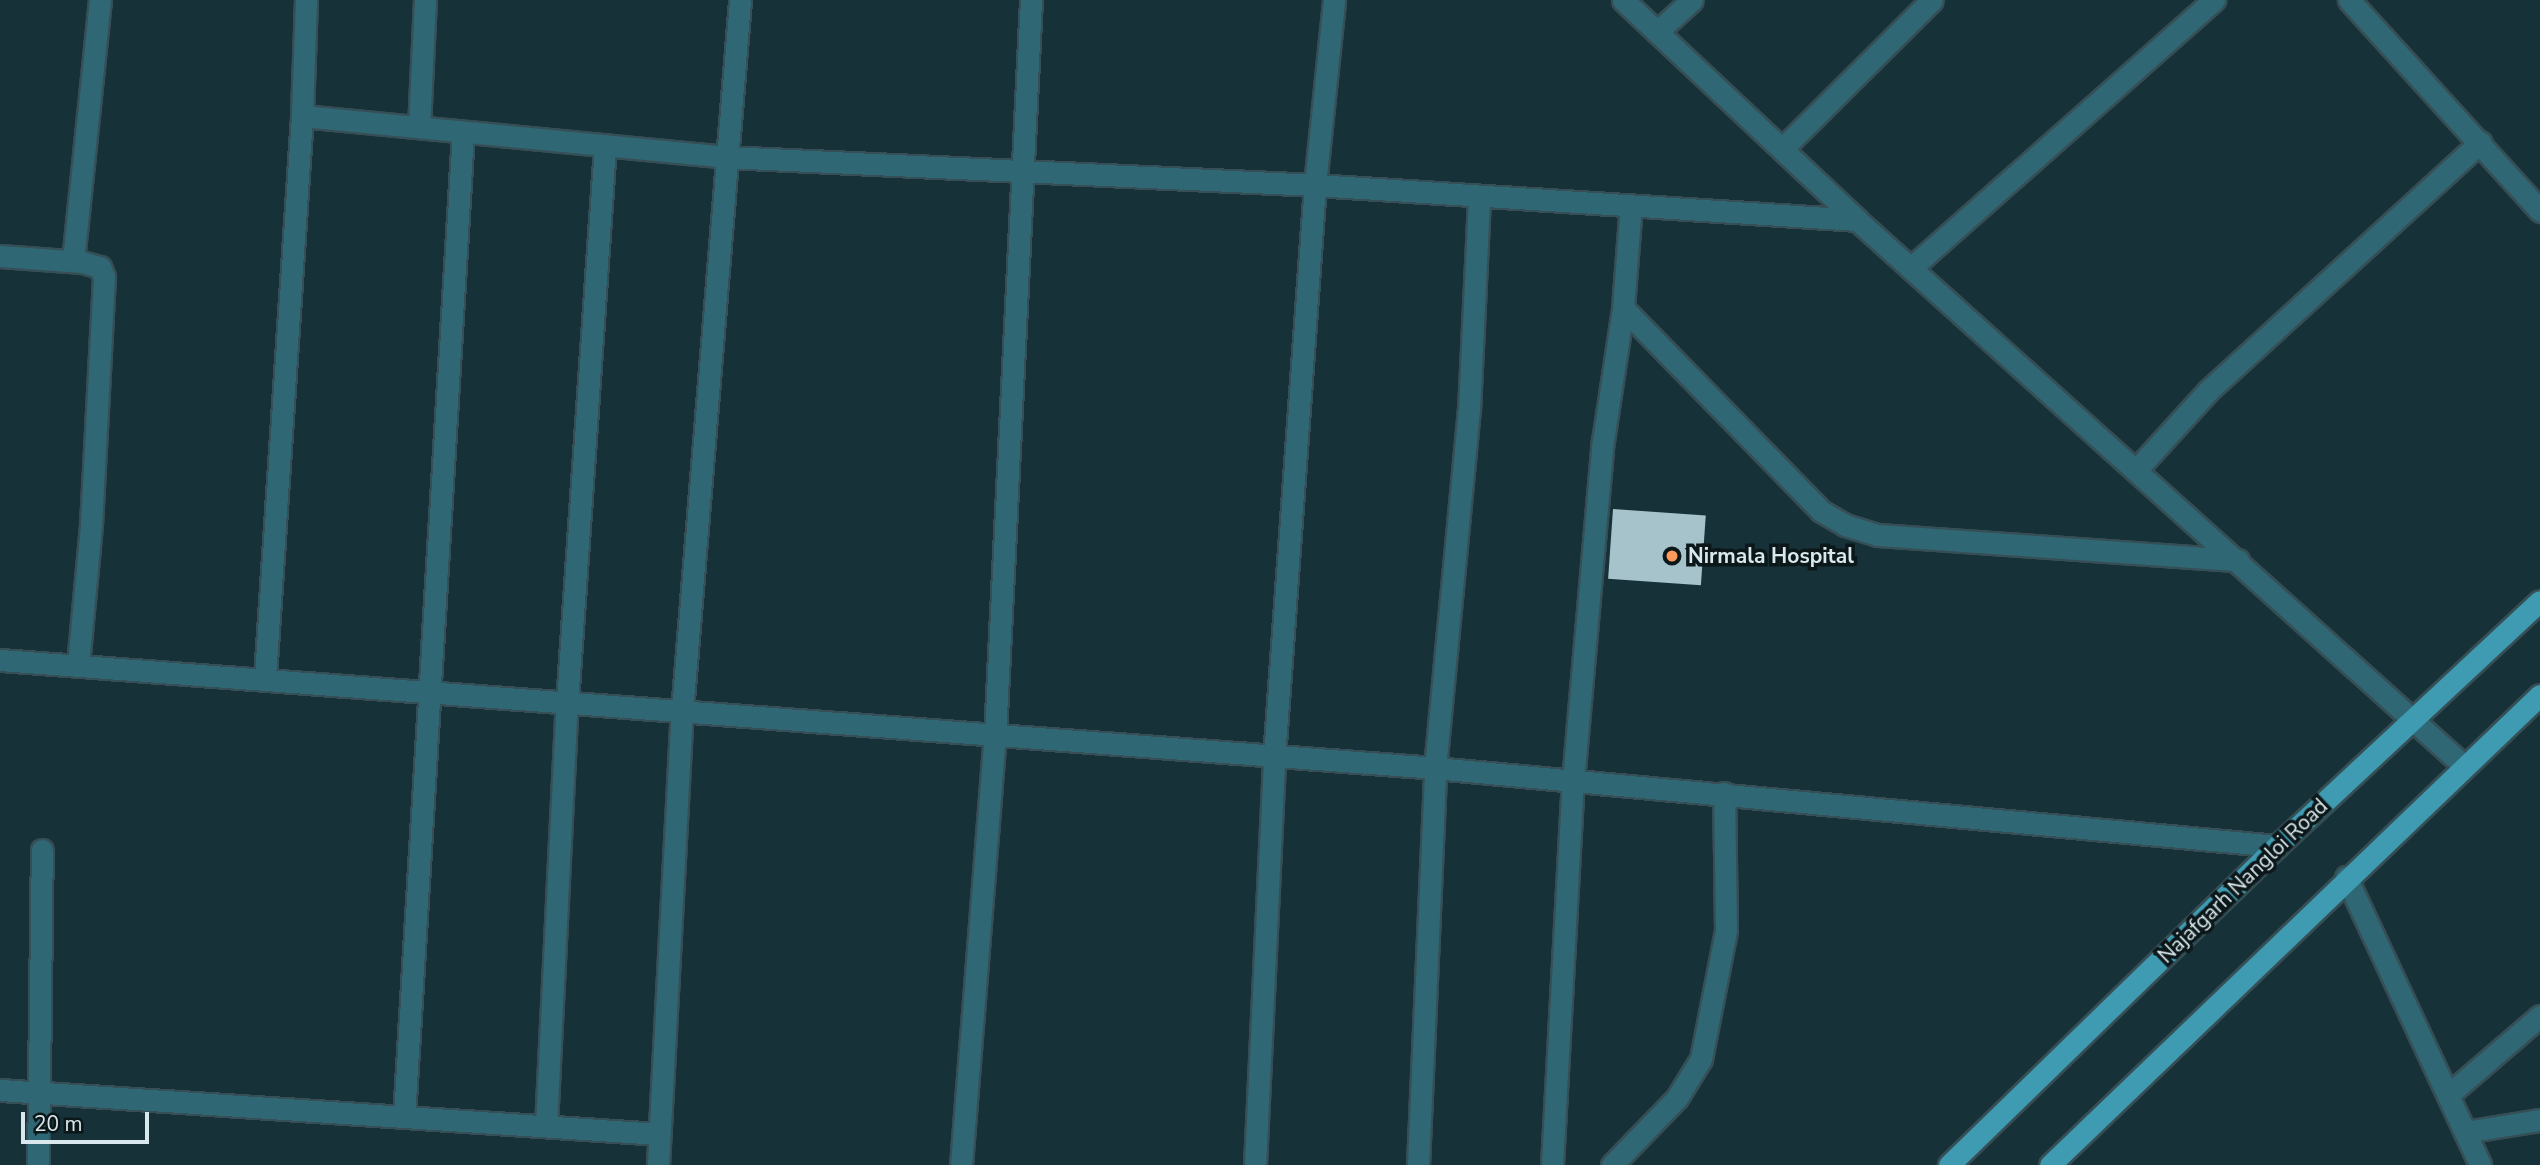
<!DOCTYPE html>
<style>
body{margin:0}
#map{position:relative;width:2540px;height:1165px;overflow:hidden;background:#173138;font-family:"Nunito Sans",sans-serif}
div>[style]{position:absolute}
.building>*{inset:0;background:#a6c3cb;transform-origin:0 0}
.roads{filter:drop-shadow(2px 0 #364e55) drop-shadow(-2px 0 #364e55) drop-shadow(0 2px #364e55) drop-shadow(0 -2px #364e55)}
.street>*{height:21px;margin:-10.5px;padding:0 10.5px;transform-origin:10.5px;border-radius:10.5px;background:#306774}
.primary>*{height:21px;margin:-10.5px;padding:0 10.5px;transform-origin:10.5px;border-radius:10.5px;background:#3e9bb1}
.dots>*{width:19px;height:19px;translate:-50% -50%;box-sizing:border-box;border:4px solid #0c171a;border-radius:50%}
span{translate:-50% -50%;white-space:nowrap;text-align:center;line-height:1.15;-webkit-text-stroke:7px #0c171a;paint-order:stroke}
.poi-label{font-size:21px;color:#d9e8ec;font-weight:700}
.left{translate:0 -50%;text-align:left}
.street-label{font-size:21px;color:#d9e8ec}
.scale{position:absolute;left:21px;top:1112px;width:128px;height:32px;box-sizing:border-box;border:4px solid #d9e8ec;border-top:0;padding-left:9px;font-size:21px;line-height:24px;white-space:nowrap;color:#d9e8ec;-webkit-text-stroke:5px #0c171a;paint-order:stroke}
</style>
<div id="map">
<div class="building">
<i style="left:1613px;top:509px;width:93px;height:70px;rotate:4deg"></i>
</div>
<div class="roads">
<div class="street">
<i style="left:306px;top:0;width:116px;rotate:92deg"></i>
<i style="left:302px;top:116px;width:426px;rotate:5.5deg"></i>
<i style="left:726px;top:157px;width:590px;rotate:2.72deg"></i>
<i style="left:1315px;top:185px;width:543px;rotate:3.69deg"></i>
<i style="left:1623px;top:0;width:321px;rotate:43.2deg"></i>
<i style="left:1857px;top:220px;width:815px;rotate:41.97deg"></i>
<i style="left:2349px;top:0;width:285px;rotate:47.8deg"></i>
<i style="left:1657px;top:32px;width:47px;rotate:-42.4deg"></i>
<i style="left:419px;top:127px;width:127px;rotate:-87.3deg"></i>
<i style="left:1782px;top:149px;width:211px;rotate:-44.8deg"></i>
<i style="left:0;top:256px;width:82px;rotate:4.2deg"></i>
<i style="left:82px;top:262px;width:19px;rotate:16deg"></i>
<i style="left:100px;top:267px;width:11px;rotate:68deg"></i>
<i style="left:104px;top:277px;width:248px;rotate:93deg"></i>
<i style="left:91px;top:525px;width:141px;rotate:95.3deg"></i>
<i style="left:73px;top:261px;width:262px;rotate:-84.1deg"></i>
<i style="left:1911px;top:268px;width:405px;rotate:-41.5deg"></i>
<i style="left:1623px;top:308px;width:284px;rotate:45.7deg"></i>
<i style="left:1821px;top:511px;width:28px;rotate:30deg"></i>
<i style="left:1845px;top:525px;width:34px;rotate:17deg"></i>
<i style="left:1878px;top:535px;width:361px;rotate:4deg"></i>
<i style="left:2137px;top:469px;width:105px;rotate:-47.7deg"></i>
<i style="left:2208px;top:391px;width:369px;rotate:-42.4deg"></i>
<i style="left:0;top:660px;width:1439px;rotate:4.3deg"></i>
<i style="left:1435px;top:768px;width:846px;rotate:5.29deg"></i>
<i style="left:265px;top:677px;width:562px;rotate:-86.23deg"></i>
<i style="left:2346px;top:877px;width:318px;rotate:65deg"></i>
<i style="left:0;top:1090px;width:660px;rotate:3.82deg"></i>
<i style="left:2448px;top:1095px;width:121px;rotate:-40.7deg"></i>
<i style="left:404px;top:1117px;width:987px;rotate:-86.57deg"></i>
<i style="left:546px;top:1126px;width:424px;rotate:-87.2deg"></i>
<i style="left:567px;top:703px;width:559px;rotate:-86.1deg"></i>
<i style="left:2465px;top:1132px;width:76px;rotate:-9.1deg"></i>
<i style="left:38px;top:1165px;width:315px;rotate:-89.3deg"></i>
<i style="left:658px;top:1165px;width:454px;rotate:-87deg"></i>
<i style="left:682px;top:712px;width:714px;rotate:-85.34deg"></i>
<i style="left:961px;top:1165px;width:430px;rotate:-85.5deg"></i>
<i style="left:995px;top:736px;width:737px;rotate:-87.2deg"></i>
<i style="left:1255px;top:1165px;width:407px;rotate:-87.3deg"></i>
<i style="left:1274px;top:758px;width:574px;rotate:-85.91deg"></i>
<i style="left:1315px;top:185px;width:186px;rotate:-84.1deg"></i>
<i style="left:1418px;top:1165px;width:397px;rotate:-87.5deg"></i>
<i style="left:1435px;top:768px;width:359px;rotate:-84.6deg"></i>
<i style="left:1469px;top:411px;width:215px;rotate:-87.3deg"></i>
<i style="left:1552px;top:1165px;width:385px;rotate:-86.9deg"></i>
<i style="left:1573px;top:781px;width:341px;rotate:-85deg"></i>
<i style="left:1603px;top:441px;width:134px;rotate:-81.4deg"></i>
<i style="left:1623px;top:308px;width:103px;rotate:-85.6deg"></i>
<i style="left:1612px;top:1165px;width:93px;rotate:-45.9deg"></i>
<i style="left:1677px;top:1098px;width:46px;rotate:-58.4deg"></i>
<i style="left:1701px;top:1059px;width:131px;rotate:-79deg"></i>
<i style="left:1726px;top:930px;width:137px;rotate:-90.8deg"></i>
</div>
<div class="primary">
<i style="left:1949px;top:1165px;width:458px;rotate:-44.2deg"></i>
<i style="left:2277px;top:846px;width:359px;rotate:-43deg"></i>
<i style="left:2050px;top:1165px;width:679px;rotate:-43.81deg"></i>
</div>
</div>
<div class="dots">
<i style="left:1672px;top:556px;background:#ff9b5a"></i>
</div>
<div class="poi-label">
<span class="left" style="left:1688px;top:556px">Nirmala Hospital</span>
</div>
<div class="street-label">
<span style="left:2243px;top:881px;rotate:-44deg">Najafgarh Nangloi Road</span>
</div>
<div class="scale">20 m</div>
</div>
